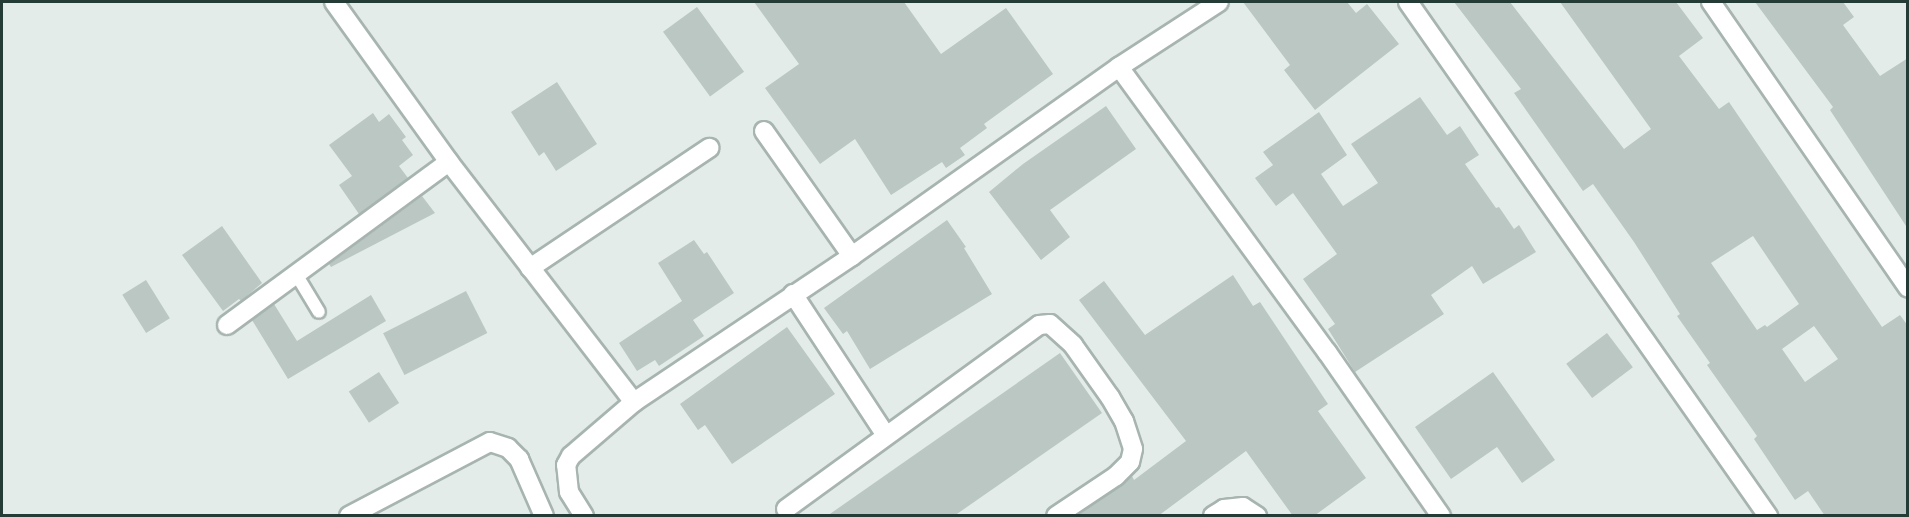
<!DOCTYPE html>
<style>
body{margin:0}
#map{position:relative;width:1909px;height:517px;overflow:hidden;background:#e4ece9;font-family:"Noto Sans",sans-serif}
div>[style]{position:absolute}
.building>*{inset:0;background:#bac7c2;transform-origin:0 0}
.roads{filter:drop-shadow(2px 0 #a7b4b0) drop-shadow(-2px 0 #a7b4b0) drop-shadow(0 2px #a7b4b0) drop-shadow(0 -2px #a7b4b0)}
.service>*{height:12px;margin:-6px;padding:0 6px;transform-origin:6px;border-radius:6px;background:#fff}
.minor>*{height:18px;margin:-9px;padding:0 9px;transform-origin:9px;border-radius:9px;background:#fff}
span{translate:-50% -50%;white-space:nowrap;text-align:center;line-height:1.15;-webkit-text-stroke:4.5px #f4f9f7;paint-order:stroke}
.frame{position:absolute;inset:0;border:3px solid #253c36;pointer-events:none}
</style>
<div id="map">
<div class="building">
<i style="clip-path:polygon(754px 2px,904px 2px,941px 54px,1006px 8px,1053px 74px,984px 124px,987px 128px,960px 148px,965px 155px,946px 168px,942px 162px,891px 195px,855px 139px,820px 164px,765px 88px,799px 64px)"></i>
<i style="clip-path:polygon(1243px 2px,1347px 2px,1356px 13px,1367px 4px,1399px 44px,1315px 110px,1284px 70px,1290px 65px)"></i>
<i style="clip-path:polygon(evenodd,1454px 2px,1510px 2px,1624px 149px,1651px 129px,1560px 2px,1676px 2px,1703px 38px,1679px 56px,1719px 109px,1729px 102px,1882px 327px,1900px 315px,1908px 326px,1908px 516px,1825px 516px,1808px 491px,1795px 500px,1754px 439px,1757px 436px,1707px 365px,1710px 363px,1677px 316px,1680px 314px,1634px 242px,1593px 184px,1583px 191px,1514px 93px,1521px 89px,1454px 2px,1753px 236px,1799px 304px,1767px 327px,1765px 325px,1757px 330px,1711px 263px,1753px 236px,1454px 2px,1814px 326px,1838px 359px,1805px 382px,1782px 349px,1814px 326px)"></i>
<i style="clip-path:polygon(1755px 2px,1843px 2px,1854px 17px,1843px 25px,1880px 76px,1908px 58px,1908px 229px,1830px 110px,1833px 107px)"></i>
<i style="left:697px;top:7px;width:80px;height:42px;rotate:54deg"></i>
<i style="clip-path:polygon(557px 82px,597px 144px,556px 171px,544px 152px,539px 156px,511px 112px)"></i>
<i style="clip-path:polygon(1420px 97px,1447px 135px,1460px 126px,1479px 155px,1465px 164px,1496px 208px,1499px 207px,1514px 229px,1519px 225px,1536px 252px,1483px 284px,1472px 266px,1431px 295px,1444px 314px,1355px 372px,1328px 329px,1335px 324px,1303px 279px,1337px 254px,1293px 193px,1276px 206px,1255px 178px,1273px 165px,1263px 152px,1319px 112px,1347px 155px,1321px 174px,1343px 206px,1378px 183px,1351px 144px)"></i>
<i style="clip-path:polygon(1106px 106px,1136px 149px,1050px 210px,1070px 237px,1041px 260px,989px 192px,1023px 164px)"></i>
<i style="clip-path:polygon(373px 113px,379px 122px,389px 114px,406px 137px,402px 140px,413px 155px,399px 166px,408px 178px,359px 214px,339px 185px,352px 176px,329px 145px)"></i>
<i style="clip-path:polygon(422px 196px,435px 213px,331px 267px,329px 264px)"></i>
<i style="clip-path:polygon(947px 220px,966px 247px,964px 248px,992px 294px,870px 369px,847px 331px,843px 334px,824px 308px)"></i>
<i style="clip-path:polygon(222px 226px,262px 283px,241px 301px,239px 299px,223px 311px,182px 255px)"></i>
<i style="clip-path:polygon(694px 240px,704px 254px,707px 252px,734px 293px,693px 320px,704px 336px,659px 366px,655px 360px,637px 371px,619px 343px,682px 301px,658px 263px)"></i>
<i style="clip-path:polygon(1233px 275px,1253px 306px,1260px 302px,1328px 404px,1318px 411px,1366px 478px,1314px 516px,1293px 516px,1246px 451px,1158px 516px,1077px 516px,1132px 476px,1134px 480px,1186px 441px,1079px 300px,1104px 281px,1145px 335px)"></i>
<i style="left:146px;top:280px;width:45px;height:28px;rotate:58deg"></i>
<i style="left:466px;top:291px;width:47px;height:93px;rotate:63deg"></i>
<i style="clip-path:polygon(371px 295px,386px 321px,288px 379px,252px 320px,274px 304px,297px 341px)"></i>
<i style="clip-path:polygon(787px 327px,835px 394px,732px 464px,705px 425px,698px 430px,680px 404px)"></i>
<i style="left:1607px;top:333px;width:43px;height:51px;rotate:53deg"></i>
<i style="clip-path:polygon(1060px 353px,1102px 413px,954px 516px,827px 516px)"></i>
<i style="left:379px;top:372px;width:37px;height:36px;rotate:57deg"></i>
<i style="clip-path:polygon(1493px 372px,1555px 460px,1522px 483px,1497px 447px,1451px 479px,1415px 427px)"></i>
</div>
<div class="roads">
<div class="service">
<i style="left:296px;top:274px;width:44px;rotate:58.8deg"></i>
</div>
<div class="minor">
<i style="left:334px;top:2px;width:197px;rotate:54.3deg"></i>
<i style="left:449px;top:162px;width:303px;rotate:52.4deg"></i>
<i style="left:1408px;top:2px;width:628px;rotate:54.99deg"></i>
<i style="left:1711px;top:2px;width:347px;rotate:55.4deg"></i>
<i style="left:1119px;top:67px;width:353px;rotate:53.9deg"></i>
<i style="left:1327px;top:352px;width:200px;rotate:55.2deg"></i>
<i style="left:764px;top:131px;width:153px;rotate:54.9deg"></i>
<i style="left:530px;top:268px;width:216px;rotate:-33.8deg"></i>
<i style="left:793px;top:294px;width:168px;rotate:56.7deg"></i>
<i style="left:227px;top:325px;width:275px;rotate:-36.3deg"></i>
<i style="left:786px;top:509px;width:313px;rotate:-36deg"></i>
<i style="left:1039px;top:325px;width:11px;rotate:-5deg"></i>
<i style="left:1050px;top:324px;width:31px;rotate:42deg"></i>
<i style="left:1073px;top:345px;width:64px;rotate:54.6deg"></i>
<i style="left:1110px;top:397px;width:28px;rotate:60deg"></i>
<i style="left:1124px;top:421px;width:29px;rotate:72deg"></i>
<i style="left:1133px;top:449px;width:13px;rotate:103deg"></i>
<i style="left:1130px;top:462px;width:20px;rotate:135deg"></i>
<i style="left:1116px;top:476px;width:72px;rotate:146.3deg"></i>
<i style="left:349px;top:516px;width:159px;rotate:-27.7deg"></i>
<i style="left:490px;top:442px;width:19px;rotate:18deg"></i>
<i style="left:508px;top:448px;width:16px;rotate:45deg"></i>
<i style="left:519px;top:459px;width:62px;rotate:66.3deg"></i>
<i style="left:584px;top:516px;width:28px;rotate:-122deg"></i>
<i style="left:569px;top:492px;width:27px;rotate:-96deg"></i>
<i style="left:566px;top:465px;width:10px;rotate:-61deg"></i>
<i style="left:571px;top:456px;width:83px;rotate:-40.6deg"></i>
<i style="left:634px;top:402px;width:262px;rotate:-33.8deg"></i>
<i style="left:852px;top:256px;width:327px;rotate:-35.3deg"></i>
<i style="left:1119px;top:67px;width:119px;rotate:-33deg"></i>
<i style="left:1213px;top:516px;width:13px;rotate:-32deg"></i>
<i style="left:1224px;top:509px;width:19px;rotate:-6deg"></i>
<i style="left:1243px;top:507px;width:17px;rotate:33deg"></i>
</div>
</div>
<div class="frame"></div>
</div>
